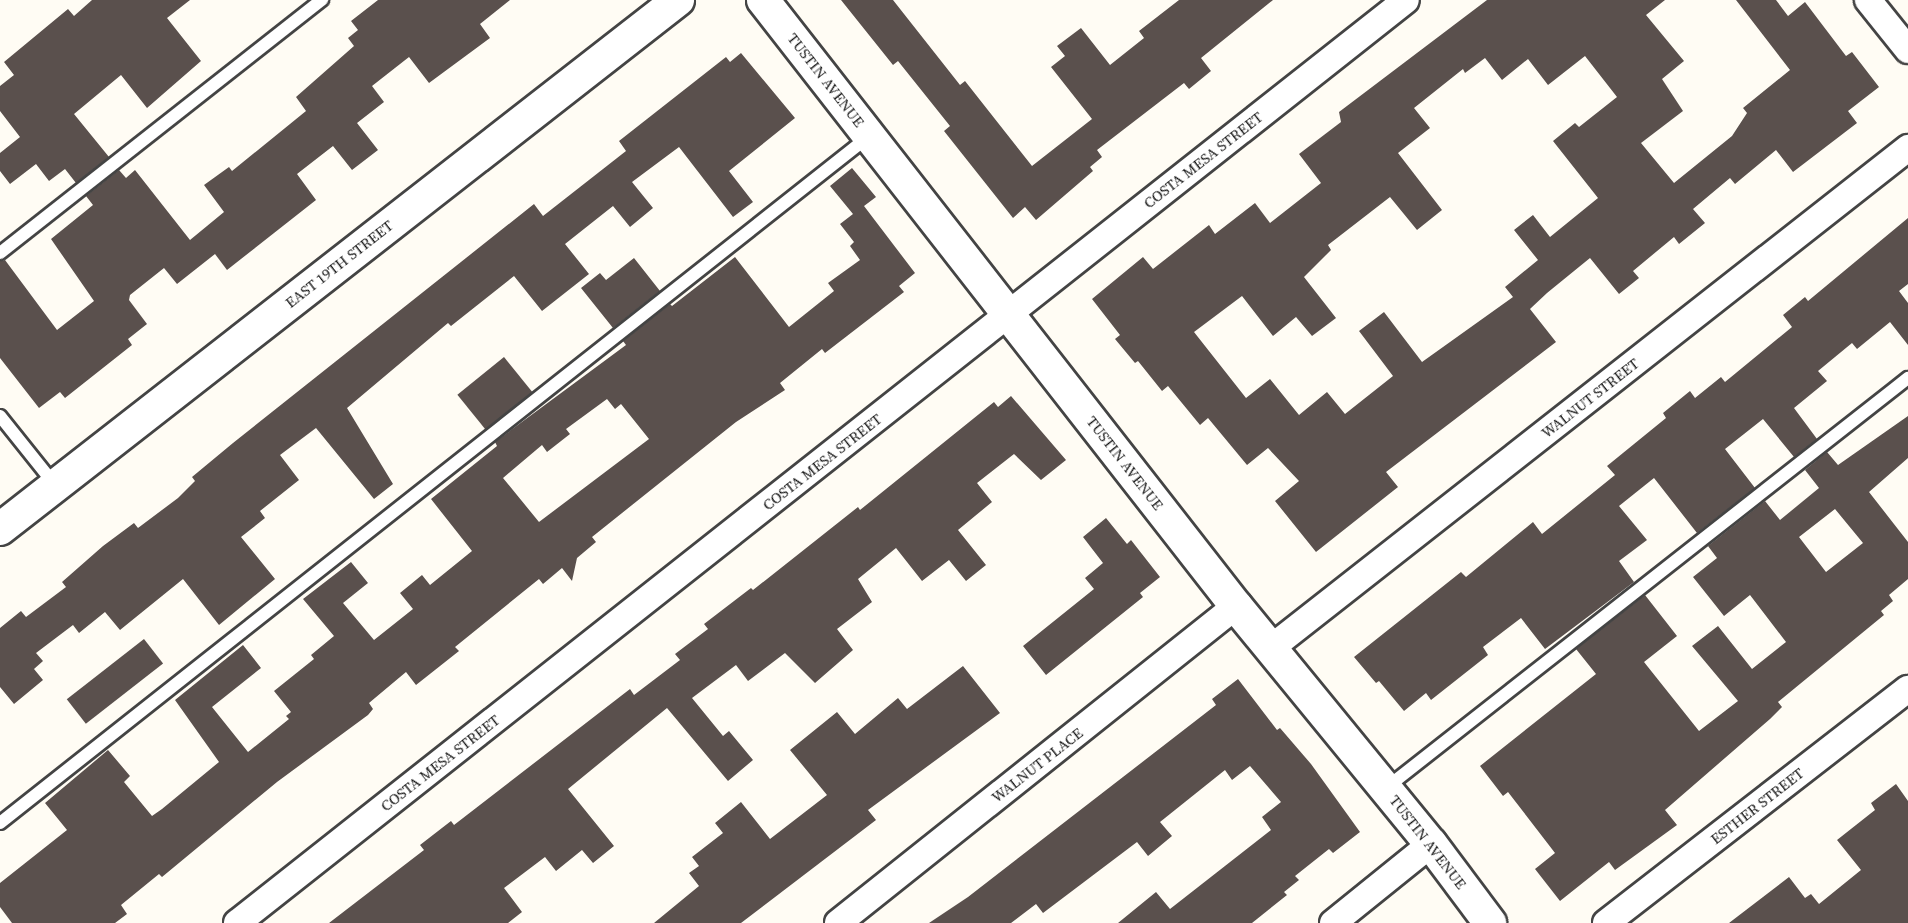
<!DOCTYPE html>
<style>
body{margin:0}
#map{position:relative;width:1908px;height:923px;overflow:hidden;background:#fffcf4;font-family:"Source Serif 4",serif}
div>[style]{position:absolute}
.building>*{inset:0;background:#5a504d;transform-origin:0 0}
.roads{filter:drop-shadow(2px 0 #444) drop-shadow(-2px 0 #444) drop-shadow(0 2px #444) drop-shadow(0 -2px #444)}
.service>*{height:12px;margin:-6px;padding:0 6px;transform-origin:6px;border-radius:6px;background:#fff}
.minor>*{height:26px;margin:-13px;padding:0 13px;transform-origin:13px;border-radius:13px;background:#fff}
.tertiary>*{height:32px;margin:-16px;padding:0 16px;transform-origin:16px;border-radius:16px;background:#fff}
span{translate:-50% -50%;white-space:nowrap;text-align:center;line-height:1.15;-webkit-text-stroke:6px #fff;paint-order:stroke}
.street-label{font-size:15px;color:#111}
</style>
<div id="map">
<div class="building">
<i style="clip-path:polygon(92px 0,190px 0,167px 18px,201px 61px,147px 108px,121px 75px,74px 114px,109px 157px,76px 183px,65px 169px,49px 181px,36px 164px,10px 184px,0 171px,0 153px,20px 137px,0 111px,0 86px,14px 75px,4px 62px,68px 9px,74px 16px)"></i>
<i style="clip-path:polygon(378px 0,510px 0,480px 24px,490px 38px,429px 83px,409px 57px,372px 86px,384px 102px,357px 123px,378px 150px,352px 170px,333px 146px,297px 174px,316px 200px,227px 270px,215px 254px,177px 284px,164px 268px,130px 295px,129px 300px,147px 324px,128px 339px,132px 345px,65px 398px,60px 392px,39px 408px,0 358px,0 261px,5px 260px,57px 330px,94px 301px,51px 239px,93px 205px,86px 196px,119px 170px,126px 178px,135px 170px,190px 240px,224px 212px,204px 185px,229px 167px,232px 171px,306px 111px,296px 97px,354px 46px,348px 38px,358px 30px,351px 21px)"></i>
<i style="clip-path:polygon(841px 0,893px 0,960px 85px,965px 81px,1032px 166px,1092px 119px,1051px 67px,1065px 56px,1057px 46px,1081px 28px,1110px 65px,1144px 38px,1139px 31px,1179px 0,1273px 0,1201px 58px,1211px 71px,1189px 89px,1184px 83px,1097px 150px,1102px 157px,1090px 167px,1093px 171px,1036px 220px,1025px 207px,1013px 218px,944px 131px,950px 126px,898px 61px,893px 65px)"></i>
<i style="clip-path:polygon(evenodd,1487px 0,1665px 0,1646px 15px,1684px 61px,1662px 79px,1683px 111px,1641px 143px,1674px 183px,1732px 136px,1747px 113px,1743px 108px,1790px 70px,1736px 0,1776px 0,1788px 16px,1805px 2px,1846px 56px,1852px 52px,1879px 87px,1848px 111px,1857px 123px,1793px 172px,1776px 150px,1735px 184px,1730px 178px,1693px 209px,1705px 223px,1679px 244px,1674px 237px,1633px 271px,1639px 278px,1619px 294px,1590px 258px,1547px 293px,1530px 309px,1556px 342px,1386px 472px,1398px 487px,1316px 552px,1275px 501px,1299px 481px,1268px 448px,1247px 465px,1208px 418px,1200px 425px,1168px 386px,1162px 391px,1138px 361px,1135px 363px,1115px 339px,1120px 335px,1092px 299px,1143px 257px,1153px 269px,1209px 225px,1215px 234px,1255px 203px,1270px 223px,1321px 183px,1299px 154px,1341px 122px,1339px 112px,1487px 0,1585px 56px,1617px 97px,1579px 127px,1575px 123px,1553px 141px,1598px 198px,1550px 237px,1533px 215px,1514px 230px,1538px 260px,1505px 287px,1513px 297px,1422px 362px,1384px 312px,1359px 331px,1393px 376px,1345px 414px,1327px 392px,1299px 415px,1270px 379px,1246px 398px,1194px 332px,1242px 296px,1273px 336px,1296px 317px,1312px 336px,1336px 318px,1304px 277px,1331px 250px,1328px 245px,1390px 197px,1417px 230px,1442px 210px,1398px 153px,1430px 128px,1414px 108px,1463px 69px,1465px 73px,1485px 58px,1502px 80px,1528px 59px,1548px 85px,1585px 56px)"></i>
<i style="clip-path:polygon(741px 53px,795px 118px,729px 171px,753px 202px,733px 217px,679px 147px,632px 182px,653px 208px,630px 227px,613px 206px,565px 244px,589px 274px,542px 311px,514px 276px,451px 326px,448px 323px,347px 408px,393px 484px,374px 499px,316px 428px,280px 455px,299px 480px,260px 511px,265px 518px,241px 537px,275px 579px,219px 625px,183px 579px,120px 630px,105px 612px,79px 633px,73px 625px,36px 653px,43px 661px,34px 669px,43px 680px,14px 704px,0 687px,0 628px,21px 611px,26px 617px,66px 587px,62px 582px,103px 546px,134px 523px,138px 528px,178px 498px,195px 481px,192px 477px,233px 443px,534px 204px,543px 216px,626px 151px,619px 141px,726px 57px,730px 62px)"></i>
<i style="clip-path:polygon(evenodd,852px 168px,876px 197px,864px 206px,915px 273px,899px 286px,904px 292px,825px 353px,822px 349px,780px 383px,785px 390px,736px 422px,592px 537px,596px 542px,577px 558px,572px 581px,562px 568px,543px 584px,539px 579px,455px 647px,459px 651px,416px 685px,406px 672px,369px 703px,373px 709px,368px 715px,277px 782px,162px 877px,159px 874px,121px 905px,127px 914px,115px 923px,12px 923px,0 907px,0 883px,67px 830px,45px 803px,108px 750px,130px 776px,124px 782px,152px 816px,162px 809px,219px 762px,175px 700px,243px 645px,261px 668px,212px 707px,248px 752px,289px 719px,286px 716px,291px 712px,274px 691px,314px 659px,311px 655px,334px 636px,303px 599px,351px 562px,368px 583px,343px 603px,374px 640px,413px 609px,400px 593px,422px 575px,430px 585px,472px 551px,431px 499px,497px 446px,495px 442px,626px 345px,623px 341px,670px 304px,672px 306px,735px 257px,789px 327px,834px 291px,828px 283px,860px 260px,850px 246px,854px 242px,840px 224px,853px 214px,830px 186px,852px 168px,607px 399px,615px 409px,621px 404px,649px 439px,539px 522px,503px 478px,542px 445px,547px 452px,570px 434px,566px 429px,607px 399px)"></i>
<i style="clip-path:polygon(1908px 218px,1908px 284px,1899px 291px,1908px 303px,1908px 345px,1890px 322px,1857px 349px,1852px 343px,1818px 371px,1827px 381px,1794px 408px,1817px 439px,1794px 457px,1763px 419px,1725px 449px,1755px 488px,1697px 533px,1654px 478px,1619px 506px,1647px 540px,1619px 561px,1634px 582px,1545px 649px,1521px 618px,1483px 647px,1488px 655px,1431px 700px,1426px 693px,1404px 711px,1379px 681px,1376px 683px,1354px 657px,1461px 572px,1466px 577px,1533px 522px,1542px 534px,1615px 475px,1607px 466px,1666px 418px,1663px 413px,1690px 391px,1695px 398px,1721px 377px,1725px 382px,1792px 327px,1783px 315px,1805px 297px,1808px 301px)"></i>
<i style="clip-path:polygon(634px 258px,660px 291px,613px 328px,581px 288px,600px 273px,606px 280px)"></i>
<i style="left:504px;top:357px;width:45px;height:60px;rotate:51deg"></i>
<i style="clip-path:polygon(1011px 396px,1066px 460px,1041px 480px,1014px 454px,977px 483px,992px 502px,958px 530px,986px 565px,966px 581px,949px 560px,922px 581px,896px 548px,858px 579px,872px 602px,837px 629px,853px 650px,815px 683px,785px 653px,748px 681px,736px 665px,692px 698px,723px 736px,729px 731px,753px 760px,728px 781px,667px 708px,568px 789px,614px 846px,593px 863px,582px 850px,556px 871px,545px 857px,504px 888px,522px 912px,508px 923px,329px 923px,424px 850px,420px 845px,451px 821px,454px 825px,630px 689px,634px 695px,680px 660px,675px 654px,708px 629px,704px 624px,751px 588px,753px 590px,858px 507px,860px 510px,994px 402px,998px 407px)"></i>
<i style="clip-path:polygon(evenodd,1908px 416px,1908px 458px,1869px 492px,1908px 542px,1908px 579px,1889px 595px,1893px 601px,1881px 611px,1884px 615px,1778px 702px,1782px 707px,1770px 719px,1665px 810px,1677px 825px,1615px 870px,1609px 862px,1560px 901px,1535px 869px,1555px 853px,1508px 792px,1503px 796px,1480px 766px,1596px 674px,1576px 649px,1645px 595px,1677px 636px,1644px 662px,1699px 731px,1738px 701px,1692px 646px,1718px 626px,1752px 669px,1786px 642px,1750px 595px,1724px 616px,1693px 577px,1717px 558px,1708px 546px,1765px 501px,1780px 520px,1819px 488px,1805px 470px,1827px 452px,1838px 465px,1908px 416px,1835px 509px,1863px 543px,1826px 572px,1799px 537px,1835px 509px)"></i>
<i style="clip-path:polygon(1106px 518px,1127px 544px,1131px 540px,1160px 577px,1140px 593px,1143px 597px,1046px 675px,1023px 646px,1094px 589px,1085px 578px,1103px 563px,1083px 537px)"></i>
<i style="left:144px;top:639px;width:31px;height:98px;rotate:52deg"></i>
<i style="clip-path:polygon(963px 666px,1000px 713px,868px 810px,876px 820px,741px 923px,654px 923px,699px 886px,689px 873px,699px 866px,692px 857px,723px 833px,715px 823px,741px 802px,770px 839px,827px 795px,790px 750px,837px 712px,855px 734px,898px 698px,907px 709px)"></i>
<i style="clip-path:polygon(1238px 679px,1277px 730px,1280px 728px,1311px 764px,1360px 832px,1333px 853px,1329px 849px,1295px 876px,1299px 880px,1284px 892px,1287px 895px,1252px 923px,1118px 923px,1156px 892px,1170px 909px,1271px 830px,1262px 817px,1281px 802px,1250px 766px,1232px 780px,1225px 770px,1160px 822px,1172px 836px,1148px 856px,1137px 842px,1043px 913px,1036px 904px,1011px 923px,929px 923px,968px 897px,1216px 705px,1212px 699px)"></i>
<i style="clip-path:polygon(1896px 784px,1908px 801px,1908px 923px,1729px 923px,1789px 877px,1805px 898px,1811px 894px,1819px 904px,1861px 870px,1837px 840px,1875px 810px,1871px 803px)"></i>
</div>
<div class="roads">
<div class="service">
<i style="left:0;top:253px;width:410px;rotate:-38.2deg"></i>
<i style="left:0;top:416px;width:88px;rotate:51.4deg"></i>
<i style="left:1386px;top:788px;width:664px;rotate:-38.15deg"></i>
<i style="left:0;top:823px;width:1106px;rotate:-38.32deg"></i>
</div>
<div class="minor">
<i style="left:1868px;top:0;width:64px;rotate:51.3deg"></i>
<i style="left:1271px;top:648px;width:810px;rotate:-38.13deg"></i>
<i style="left:237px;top:923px;width:1489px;rotate:-38.29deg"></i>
<i style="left:838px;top:923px;width:509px;rotate:-38.54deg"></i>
<i style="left:1333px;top:923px;width:126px;rotate:-38.9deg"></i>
<i style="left:1606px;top:923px;width:382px;rotate:-37.8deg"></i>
</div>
<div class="tertiary">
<i style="left:763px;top:0;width:769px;rotate:52.03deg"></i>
<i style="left:1236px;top:606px;width:308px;rotate:50.7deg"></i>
<i style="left:1431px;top:844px;width:99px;rotate:53.2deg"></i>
<i style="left:0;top:529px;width:860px;rotate:-37.96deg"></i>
</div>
</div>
<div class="street-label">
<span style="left:826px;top:80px;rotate:52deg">TUSTIN AVENUE</span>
<span style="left:1203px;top:160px;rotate:-38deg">COSTA MESA STREET</span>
<span style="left:339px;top:264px;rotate:-38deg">EAST 19TH STREET</span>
<span style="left:1590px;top:398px;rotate:-38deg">WALNUT STREET</span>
<span style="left:822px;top:462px;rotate:-38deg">COSTA MESA STREET</span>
<span style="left:1125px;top:463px;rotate:52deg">TUSTIN AVENUE</span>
<span style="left:440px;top:763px;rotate:-38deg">COSTA MESA STREET</span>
<span style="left:1037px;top:765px;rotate:-38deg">WALNUT PLACE</span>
<span style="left:1757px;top:806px;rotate:-38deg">ESTHER STREET</span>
<span style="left:1428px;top:842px;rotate:52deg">TUSTIN AVENUE</span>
</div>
</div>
